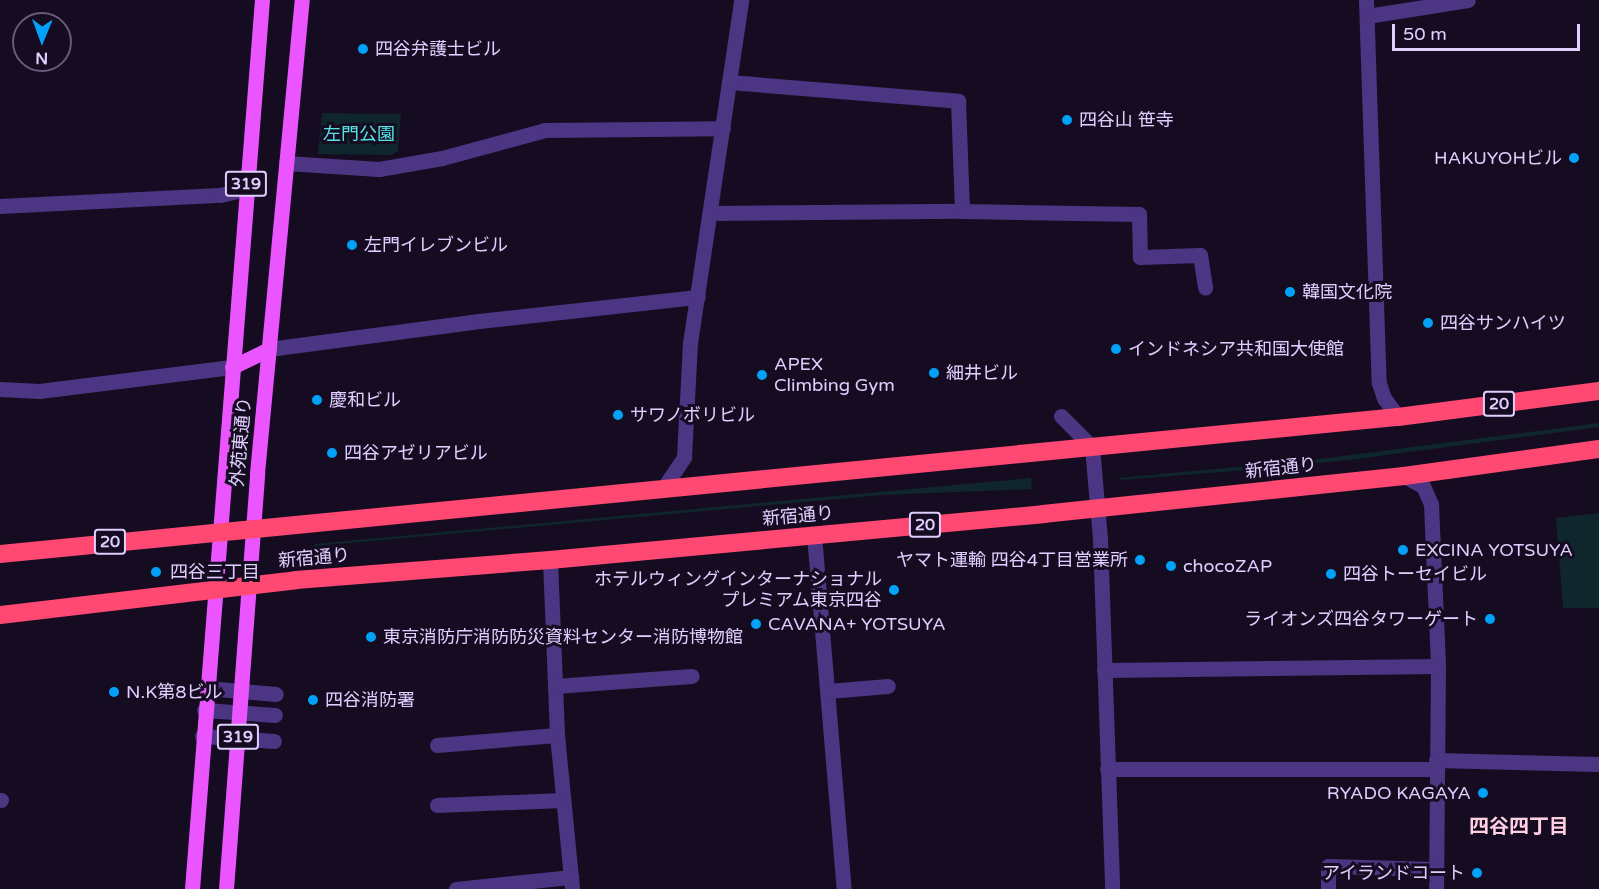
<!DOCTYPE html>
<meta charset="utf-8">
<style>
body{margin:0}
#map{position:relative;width:1599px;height:889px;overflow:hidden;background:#160c22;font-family:"Varela Round","Noto Sans JP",sans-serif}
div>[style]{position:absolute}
.green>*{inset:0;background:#0f262d}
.minor>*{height:15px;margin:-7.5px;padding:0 7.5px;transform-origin:7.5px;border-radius:7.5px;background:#4c3583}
.major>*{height:15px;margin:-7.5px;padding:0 7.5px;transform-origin:7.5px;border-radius:7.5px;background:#ea55ff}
.highway>*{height:18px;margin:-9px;padding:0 9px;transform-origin:9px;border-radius:9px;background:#ff4973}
.dots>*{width:16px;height:16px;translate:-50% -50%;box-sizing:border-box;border:3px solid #160c22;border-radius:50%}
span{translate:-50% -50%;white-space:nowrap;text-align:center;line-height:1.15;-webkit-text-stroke:6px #160c22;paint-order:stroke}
.shield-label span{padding:2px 4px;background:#160c22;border:2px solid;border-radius:4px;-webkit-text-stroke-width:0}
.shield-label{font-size:16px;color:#e0ceff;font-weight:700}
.poi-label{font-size:18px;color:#e0ceff}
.left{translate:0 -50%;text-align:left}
.right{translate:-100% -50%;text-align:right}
.park-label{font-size:18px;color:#55e4e4}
.street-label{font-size:18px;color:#e0ceff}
.neighbourhood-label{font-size:20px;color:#ffd0e2;font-weight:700}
.north{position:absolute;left:12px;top:12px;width:60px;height:60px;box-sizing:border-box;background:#160c22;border:2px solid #675a7a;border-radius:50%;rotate:181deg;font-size:16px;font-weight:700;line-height:24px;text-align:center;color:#e0ceff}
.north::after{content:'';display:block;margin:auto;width:21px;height:27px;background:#00a2f9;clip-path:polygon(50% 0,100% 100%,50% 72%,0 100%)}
.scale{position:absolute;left:1392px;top:24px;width:188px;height:27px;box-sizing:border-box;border:3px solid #e0ceff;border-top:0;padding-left:8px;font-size:18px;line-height:21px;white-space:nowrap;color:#e0ceff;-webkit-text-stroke:4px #160c22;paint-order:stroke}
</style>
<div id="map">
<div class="green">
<i style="clip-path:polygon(322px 113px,401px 114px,398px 151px,392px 155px,318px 154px)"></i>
<i style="clip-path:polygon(1599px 423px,1599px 427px,1356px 459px,1273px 468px,1121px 480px,1118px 478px,1312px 460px)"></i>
<i style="clip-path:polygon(1031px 478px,1032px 489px,882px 495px,315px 546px,315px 544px)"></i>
<i style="clip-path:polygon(1599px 513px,1599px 608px,1563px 608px,1556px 518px)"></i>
</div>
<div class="minor">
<i style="left:1366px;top:0;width:383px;rotate:88.1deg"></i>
<i style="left:1379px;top:383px;width:16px;rotate:72deg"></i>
<i style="left:1384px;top:398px;width:24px;rotate:54deg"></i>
<i style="left:1367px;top:16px;width:102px;rotate:-9deg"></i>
<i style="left:729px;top:82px;width:230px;rotate:4.7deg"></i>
<i style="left:958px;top:101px;width:110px;rotate:87.9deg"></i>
<i style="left:286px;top:163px;width:93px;rotate:3.7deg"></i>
<i style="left:379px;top:169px;width:64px;rotate:-9.9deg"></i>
<i style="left:442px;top:158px;width:107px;rotate:-15.2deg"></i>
<i style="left:545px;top:130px;width:178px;rotate:-0.6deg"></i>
<i style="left:0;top:206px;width:220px;rotate:-2.9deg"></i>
<i style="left:220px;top:195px;width:26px;rotate:-13deg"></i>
<i style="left:711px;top:213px;width:251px;rotate:-0.5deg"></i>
<i style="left:962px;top:211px;width:177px;rotate:1deg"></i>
<i style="left:1139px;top:214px;width:43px;rotate:88.7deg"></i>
<i style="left:1140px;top:257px;width:60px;rotate:-1.9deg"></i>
<i style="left:1200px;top:255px;width:33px;rotate:81deg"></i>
<i style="left:269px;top:349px;width:212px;rotate:-7.6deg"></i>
<i style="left:479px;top:321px;width:220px;rotate:-6.3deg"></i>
<i style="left:0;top:389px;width:39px;rotate:3deg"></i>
<i style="left:39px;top:391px;width:194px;rotate:-7.1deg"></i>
<i style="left:1061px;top:416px;width:44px;rotate:45deg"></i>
<i style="left:1092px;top:447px;width:92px;rotate:85deg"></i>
<i style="left:1100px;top:539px;width:350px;rotate:88deg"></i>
<i style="left:1404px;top:476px;width:21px;rotate:28deg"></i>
<i style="left:1423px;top:486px;width:20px;rotate:66deg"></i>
<i style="left:1431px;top:504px;width:162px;rotate:87.5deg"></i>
<i style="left:1438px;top:666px;width:223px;rotate:90.5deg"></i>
<i style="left:662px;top:490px;width:40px;rotate:-56deg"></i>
<i style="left:684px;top:457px;width:114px;rotate:-87deg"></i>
<i style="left:690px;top:343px;width:347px;rotate:-81.5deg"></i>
<i style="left:814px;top:535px;width:355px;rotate:85.2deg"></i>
<i style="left:550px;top:560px;width:175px;rotate:87.7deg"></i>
<i style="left:557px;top:735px;width:155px;rotate:84.4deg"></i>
<i style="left:1104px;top:670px;width:334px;rotate:-0.7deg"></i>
<i style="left:555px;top:686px;width:137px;rotate:-4.2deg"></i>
<i style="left:206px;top:688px;width:70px;rotate:4.9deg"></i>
<i style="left:828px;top:691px;width:60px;rotate:-4.8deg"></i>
<i style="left:204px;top:710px;width:71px;rotate:4deg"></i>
<i style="left:202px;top:736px;width:72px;rotate:4deg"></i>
<i style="left:437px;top:745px;width:120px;rotate:-4.8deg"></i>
<i style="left:1436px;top:760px;width:163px;rotate:1.4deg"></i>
<i style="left:1107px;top:769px;width:330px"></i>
<i style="left:0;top:800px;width:1px"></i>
<i style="left:437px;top:805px;width:126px;rotate:-2.3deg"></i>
<i style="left:456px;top:889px;width:116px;rotate:-6deg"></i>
<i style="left:1328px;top:889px;width:23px;rotate:-90deg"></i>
<i style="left:1328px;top:866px;width:108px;rotate:1.6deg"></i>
</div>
<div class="major">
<i style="left:232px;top:367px;width:41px;rotate:-25.9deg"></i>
<i style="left:192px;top:889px;width:892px;rotate:-85.5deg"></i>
<i style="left:226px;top:889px;width:417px;rotate:-85.7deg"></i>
<i style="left:257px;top:473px;width:475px;rotate:-84.6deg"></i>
</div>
<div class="highway">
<i style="left:0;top:554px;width:1405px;rotate:-5.6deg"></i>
<i style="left:1398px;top:417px;width:203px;rotate:-7.4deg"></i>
<i style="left:0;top:615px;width:298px;rotate:-6.7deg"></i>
<i style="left:296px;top:580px;width:255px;rotate:-4.5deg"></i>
<i style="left:550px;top:560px;width:495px;rotate:-5.3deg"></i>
<i style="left:1043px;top:514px;width:363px;rotate:-6deg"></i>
<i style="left:1404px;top:476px;width:197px;rotate:-7.9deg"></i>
</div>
<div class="dots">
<i style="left:363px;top:49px;background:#00a2f9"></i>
<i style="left:1067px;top:120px;background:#00a2f9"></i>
<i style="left:1574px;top:158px;background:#00a2f9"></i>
<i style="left:352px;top:245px;background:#00a2f9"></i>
<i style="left:1290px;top:292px;background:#00a2f9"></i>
<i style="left:1428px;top:323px;background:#00a2f9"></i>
<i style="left:1116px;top:349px;background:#00a2f9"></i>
<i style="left:934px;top:373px;background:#00a2f9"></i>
<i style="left:762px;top:375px;background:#00a2f9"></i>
<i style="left:317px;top:400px;background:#00a2f9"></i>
<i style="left:618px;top:415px;background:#00a2f9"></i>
<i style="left:332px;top:453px;background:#00a2f9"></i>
<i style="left:1403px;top:550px;background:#00a2f9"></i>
<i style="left:1140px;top:560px;background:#00a2f9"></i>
<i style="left:1171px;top:566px;background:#00a2f9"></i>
<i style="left:156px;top:572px;background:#00a2f9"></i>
<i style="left:1331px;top:574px;background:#00a2f9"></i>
<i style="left:894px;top:590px;background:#00a2f9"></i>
<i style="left:1490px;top:619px;background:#00a2f9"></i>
<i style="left:756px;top:624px;background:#00a2f9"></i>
<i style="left:371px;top:637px;background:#00a2f9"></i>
<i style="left:114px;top:692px;background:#00a2f9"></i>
<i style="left:313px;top:700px;background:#00a2f9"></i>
<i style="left:1483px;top:793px;background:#00a2f9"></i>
<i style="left:1477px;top:873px;background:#00a2f9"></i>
</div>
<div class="shield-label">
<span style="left:246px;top:184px">319</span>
<span style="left:1499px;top:404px">20</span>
<span style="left:925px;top:525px">20</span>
<span style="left:110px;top:542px">20</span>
<span style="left:238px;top:737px">319</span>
</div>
<div class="poi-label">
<span class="left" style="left:375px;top:49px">四谷弁護士ビル</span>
<span class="left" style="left:1079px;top:120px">四谷山 笹寺</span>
<span class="right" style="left:1562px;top:158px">HAKUYOHビル</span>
<span class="left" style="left:364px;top:245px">左門イレブンビル</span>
<span class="left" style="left:1302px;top:292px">韓国文化院</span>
<span class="left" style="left:1440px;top:323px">四谷サンハイツ</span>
<span class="left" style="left:1128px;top:349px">インドネシア共和国大使館</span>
<span class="left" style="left:774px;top:375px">APEX<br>Climbing Gym</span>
<span class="left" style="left:946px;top:373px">細井ビル</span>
<span class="left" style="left:329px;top:400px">慶和ビル</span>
<span class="left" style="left:630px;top:415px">サワノボリビル</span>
<span class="left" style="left:344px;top:453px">四谷アゼリアビル</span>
<span class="left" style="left:1415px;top:550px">EXCINA YOTSUYA</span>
<span class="right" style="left:1128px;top:560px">ヤマト運輸 四谷4丁目営業所</span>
<span class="left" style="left:1183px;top:566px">chocoZAP</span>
<span class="left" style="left:170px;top:572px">四谷三丁目</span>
<span class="left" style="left:1343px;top:574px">四谷トーセイビル</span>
<span class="right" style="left:882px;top:590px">ホテルウィングインターナショナル<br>プレミアム東京四谷</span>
<span class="right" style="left:1478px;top:619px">ライオンズ四谷タワーゲート</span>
<span class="left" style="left:768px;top:624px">CAVANA+ YOTSUYA</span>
<span class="left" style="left:383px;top:637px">東京消防庁消防防災資料センター消防博物館</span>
<span class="left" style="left:126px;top:692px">N.K第8ビル</span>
<span class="left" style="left:325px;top:700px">四谷消防署</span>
<span class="right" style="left:1471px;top:793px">RYADO KAGAYA</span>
<span class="right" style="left:1465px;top:873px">アイランドコート</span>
</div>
<div class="park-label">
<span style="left:359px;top:134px">左門公園</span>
</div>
<div class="street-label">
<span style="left:241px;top:442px;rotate:-85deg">外苑東通り</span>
<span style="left:1281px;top:468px;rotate:-6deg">新宿通り</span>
<span style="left:798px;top:516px;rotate:-5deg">新宿通り</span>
<span style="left:314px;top:558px;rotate:-5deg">新宿通り</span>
</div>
<div class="neighbourhood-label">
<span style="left:1519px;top:827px">四谷四丁目</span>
</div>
<div class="north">N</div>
<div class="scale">50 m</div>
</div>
